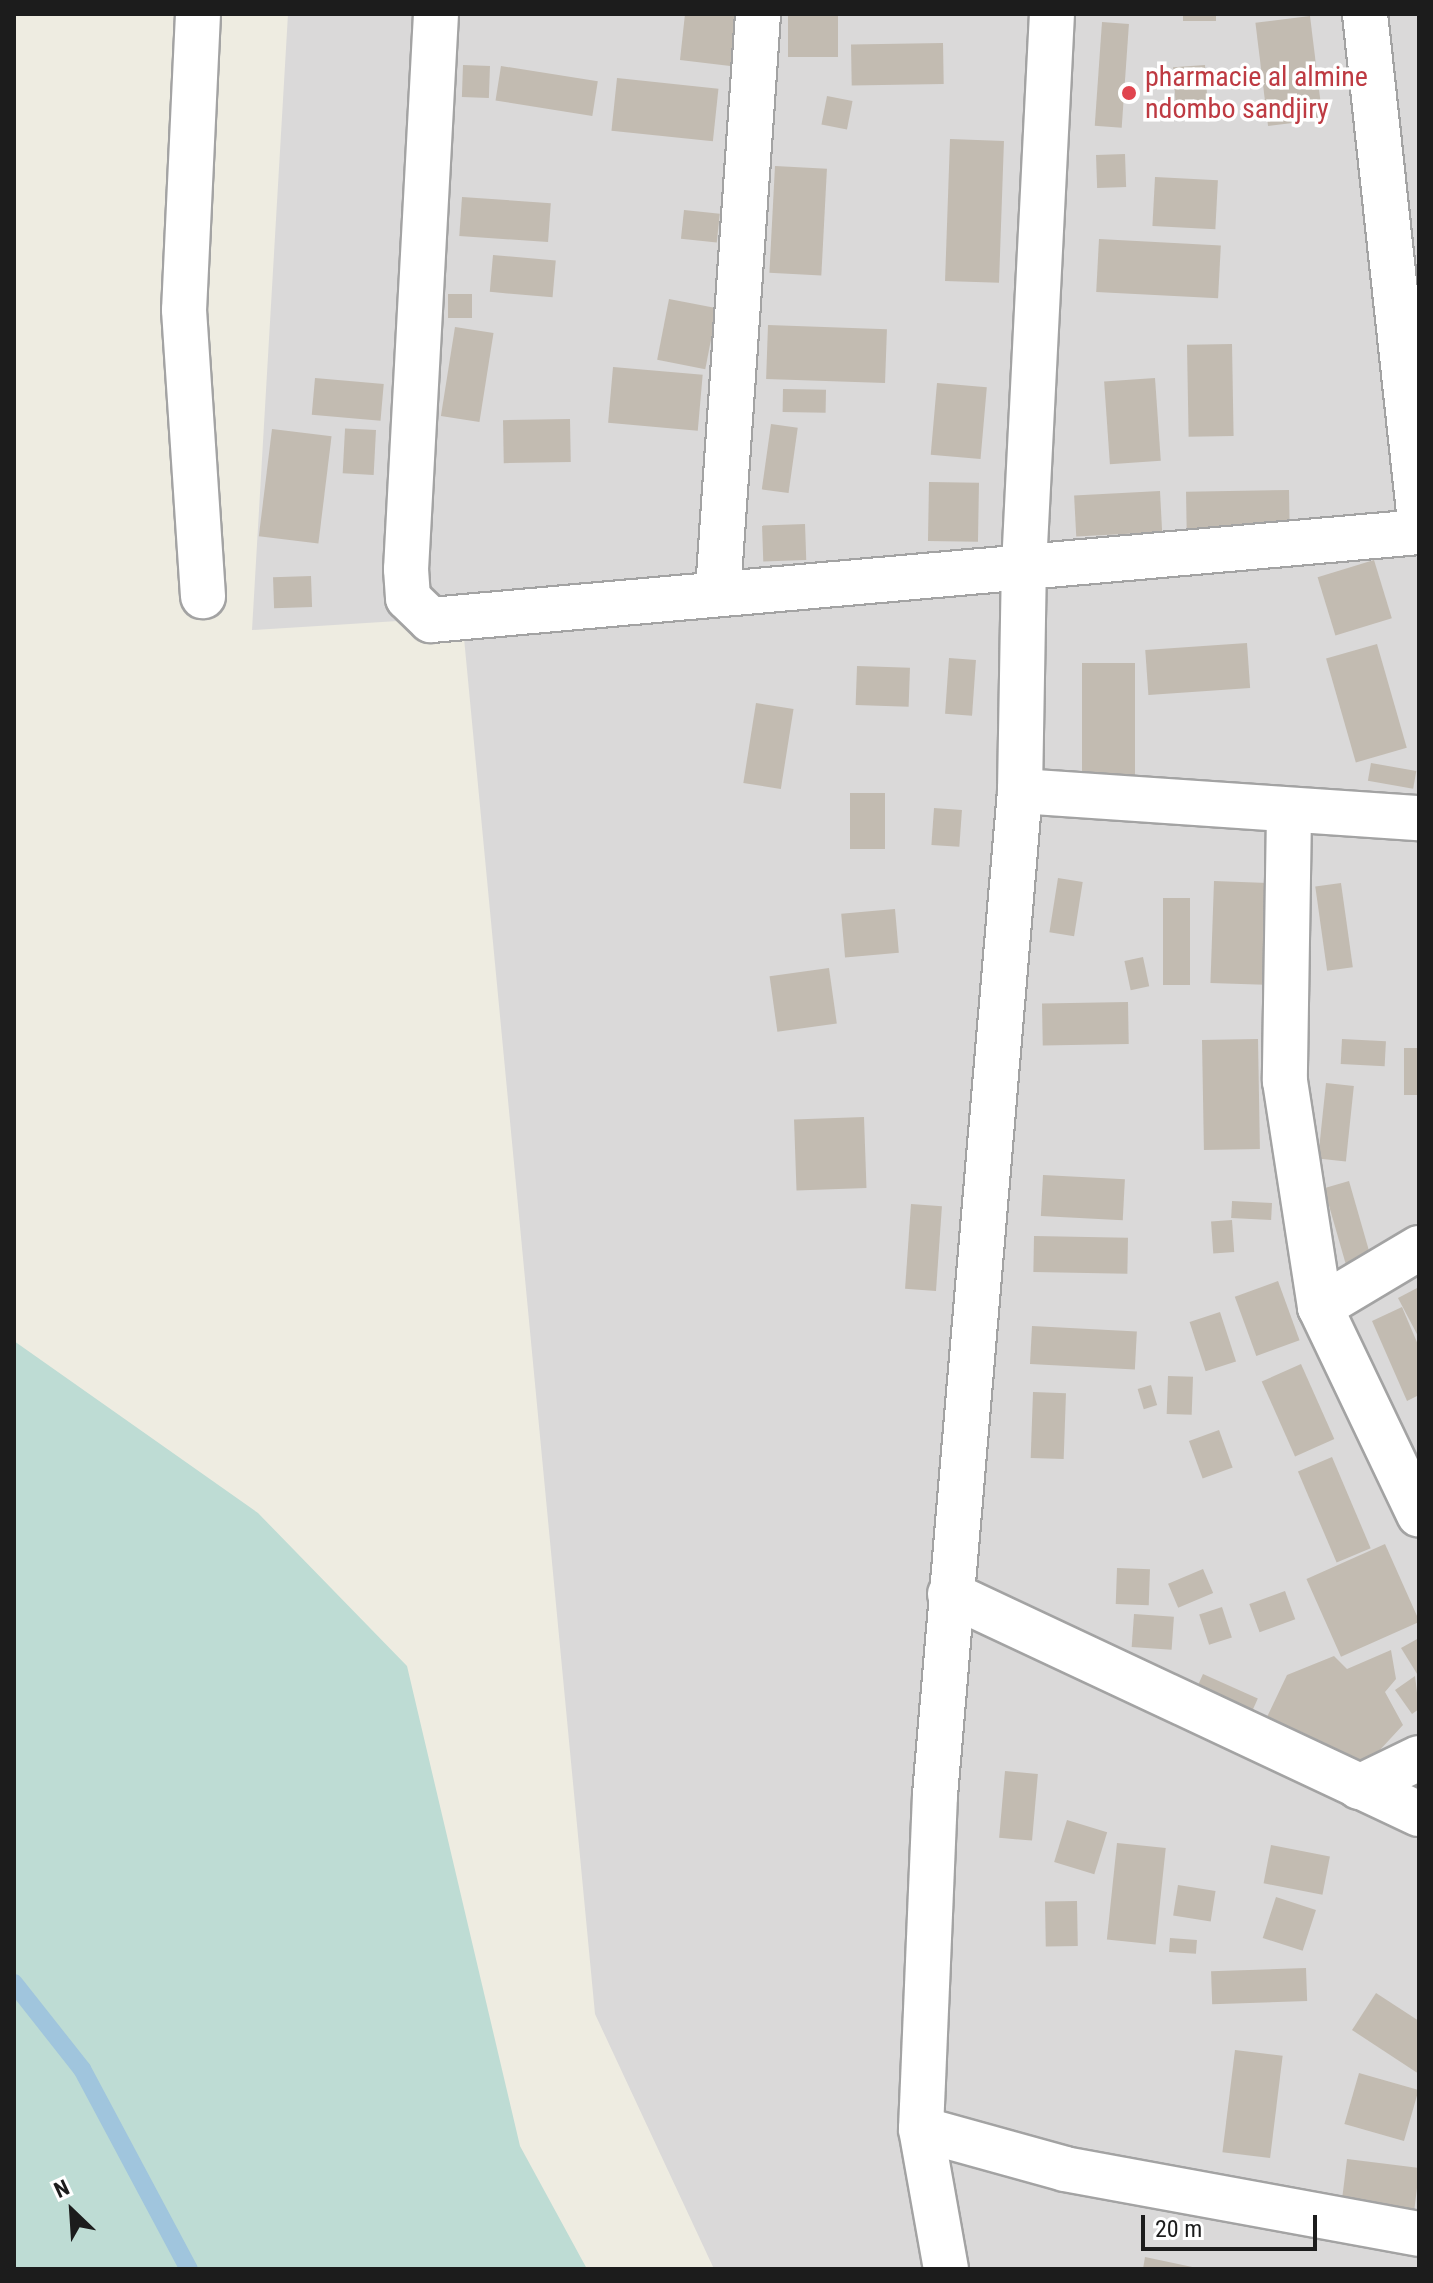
<!DOCTYPE html>
<style>
body{margin:0}
#map{position:relative;width:1433px;height:2283px;overflow:hidden;background:#eeece1;font-family:"Roboto Condensed",sans-serif}
div>[style]{position:absolute}
.residential>*{inset:0;background:#dad9d9}
.wetland>*{inset:0;background:#bedcd4}
.stream>*{height:18px;margin:-9px;padding:0 9px;transform-origin:9px;border-radius:9px;background:#a0c5dd}
.building>*{inset:0;background:#c2bbb1;transform-origin:0 0}
.roads{filter:drop-shadow(2px 0 #a3a3a3) drop-shadow(-2px 0 #a3a3a3) drop-shadow(0 2px #a3a3a3) drop-shadow(0 -2px #a3a3a3)}
.minor>*{height:44px;margin:-22px;padding:0 22px;transform-origin:22px;border-radius:22px;background:#fff}
.dots>*{width:22px;height:22px;translate:-50% -50%;box-sizing:border-box;border:4px solid #fff;border-radius:50%}
span{translate:-50% -50%;white-space:nowrap;text-align:center;line-height:1.15;-webkit-text-stroke:7px #fff;paint-order:stroke}
.health-label{font-size:28px;color:#be3a42}
.left{translate:0 -50%;text-align:left}
.frame{position:absolute;inset:0;border:16px solid #1c1c1c;pointer-events:none}
.north{position:absolute;left:32px;top:2171px;width:80px;height:80px;-webkit-text-stroke:6px #fff;paint-order:stroke;rotate:335deg;font-size:22px;font-weight:700;line-height:32px;text-align:center;color:#1c1c1c}
.north::after{content:'';display:block;margin:auto;width:28px;height:36px;background:#1c1c1c;clip-path:polygon(50% 0,100% 100%,50% 72%,0 100%)}
.scale{position:absolute;left:1141px;top:2215px;width:176px;height:36px;box-sizing:border-box;border:4px solid #1c1c1c;border-top:0;padding-left:10px;font-size:24px;line-height:28px;white-space:nowrap;color:#1c1c1c;-webkit-text-stroke:6px #fff;paint-order:stroke}
</style>
<div id="map">
<div class="residential">
<i style="clip-path:polygon(288px 14px,1419px 14px,1419px 2269px,714px 2269px,595px 2014px,462px 617px,252px 630px)"></i>
</div>
<div class="wetland">
<i style="clip-path:polygon(14px 1341px,258px 1513px,407px 1666px,520px 2146px,587px 2269px,14px 2269px)"></i>
</div>
<div class="stream">
<i style="left:14px;top:1983px;width:110px;rotate:51.7deg"></i>
<i style="left:82px;top:2069px;width:227px;rotate:61.9deg"></i>
</div>
<div class="building">
<i style="clip-path:polygon(685px 14px,753px 14px,747px 68px,680px 60px)"></i>
<i style="left:788px;top:14px;width:50px;height:43px"></i>
<i style="left:1183px;top:14px;width:33px;height:7px"></i>
<i style="left:1310px;top:16px;width:104px;height:55px;rotate:83deg"></i>
<i style="left:1102px;top:22px;width:27px;height:104px;rotate:4deg"></i>
<i style="left:943px;top:43px;width:41px;height:92px;rotate:89deg"></i>
<i style="left:463px;top:65px;width:27px;height:32px;rotate:2deg"></i>
<i style="left:1205px;top:65px;width:44px;height:32px;rotate:86deg"></i>
<i style="left:501px;top:66px;width:98px;height:35px;rotate:9deg"></i>
<i style="left:617px;top:78px;width:102px;height:53px;rotate:6deg"></i>
<i style="left:827px;top:96px;width:26px;height:29px;rotate:11deg"></i>
<i style="left:950px;top:139px;width:54px;height:142px;rotate:2deg"></i>
<i style="left:1125px;top:154px;width:33px;height:29px;rotate:88deg"></i>
<i style="left:775px;top:166px;width:52px;height:107px;rotate:3deg"></i>
<i style="left:1155px;top:177px;width:63px;height:49px;rotate:3deg"></i>
<i style="left:462px;top:197px;width:89px;height:39px;rotate:4deg"></i>
<i style="left:684px;top:210px;width:36px;height:29px;rotate:6deg"></i>
<i style="left:1099px;top:239px;width:122px;height:53px;rotate:3deg"></i>
<i style="left:493px;top:255px;width:63px;height:37px;rotate:5deg"></i>
<i style="left:448px;top:294px;width:24px;height:24px"></i>
<i style="left:669px;top:299px;width:49px;height:62px;rotate:11deg"></i>
<i style="left:768px;top:325px;width:119px;height:54px;rotate:2deg"></i>
<i style="left:455px;top:327px;width:39px;height:90px;rotate:9deg"></i>
<i style="left:1232px;top:344px;width:92px;height:45px;rotate:89deg"></i>
<i style="left:613px;top:367px;width:90px;height:56px;rotate:5deg"></i>
<i style="left:315px;top:378px;width:69px;height:37px;rotate:5deg"></i>
<i style="left:1155px;top:378px;width:83px;height:51px;rotate:86deg"></i>
<i style="left:937px;top:383px;width:50px;height:72px;rotate:5deg"></i>
<i style="left:783px;top:389px;width:43px;height:23px;rotate:1deg"></i>
<i style="left:570px;top:419px;width:43px;height:67px;rotate:89deg"></i>
<i style="left:771px;top:424px;width:27px;height:66px;rotate:8deg"></i>
<i style="left:272px;top:429px;width:60px;height:108px;rotate:7deg"></i>
<i style="left:376px;top:430px;width:45px;height:31px;rotate:93deg"></i>
<i style="left:929px;top:482px;width:50px;height:59px;rotate:1deg"></i>
<i style="left:1289px;top:490px;width:42px;height:103px;rotate:89deg"></i>
<i style="left:1160px;top:491px;width:41px;height:86px;rotate:87deg"></i>
<i style="left:805px;top:524px;width:36px;height:43px;rotate:88deg"></i>
<i style="left:1374px;top:560px;width:61px;height:59px;rotate:73deg"></i>
<i style="left:311px;top:576px;width:31px;height:38px;rotate:88deg"></i>
<i style="left:1247px;top:643px;width:45px;height:102px;rotate:86deg"></i>
<i style="left:1377px;top:644px;width:108px;height:53px;rotate:74deg"></i>
<i style="left:949px;top:658px;width:27px;height:56px;rotate:4deg"></i>
<i style="left:1082px;top:663px;width:53px;height:124px"></i>
<i style="left:857px;top:666px;width:53px;height:39px;rotate:2deg"></i>
<i style="left:756px;top:703px;width:38px;height:81px;rotate:9deg"></i>
<i style="left:1371px;top:763px;width:46px;height:18px;rotate:10deg"></i>
<i style="left:850px;top:793px;width:35px;height:56px"></i>
<i style="left:934px;top:808px;width:28px;height:37px;rotate:4deg"></i>
<i style="left:1058px;top:878px;width:25px;height:55px;rotate:9deg"></i>
<i style="left:1214px;top:881px;width:54px;height:102px;rotate:2deg"></i>
<i style="left:1341px;top:883px;width:85px;height:26px;rotate:82deg"></i>
<i style="left:1163px;top:898px;width:27px;height:87px"></i>
<i style="left:895px;top:909px;width:44px;height:54px;rotate:85deg"></i>
<i style="left:1143px;top:957px;width:30px;height:19px;rotate:78deg"></i>
<i style="left:829px;top:968px;width:56px;height:60px;rotate:82deg"></i>
<i style="left:1128px;top:1002px;width:42px;height:86px;rotate:89deg"></i>
<i style="left:1258px;top:1039px;width:110px;height:56px;rotate:89deg"></i>
<i style="left:1342px;top:1039px;width:44px;height:25px;rotate:3deg"></i>
<i style="left:1404px;top:1048px;width:15px;height:47px"></i>
<i style="left:1326px;top:1083px;width:28px;height:76px;rotate:6deg"></i>
<i style="left:864px;top:1117px;width:71px;height:70px;rotate:88deg"></i>
<i style="left:1043px;top:1175px;width:82px;height:41px;rotate:3deg"></i>
<i style="left:1349px;top:1181px;width:90px;height:26px;rotate:74deg"></i>
<i style="left:1272px;top:1203px;width:17px;height:40px;rotate:93deg"></i>
<i style="left:911px;top:1204px;width:31px;height:85px;rotate:4deg"></i>
<i style="left:1232px;top:1220px;width:32px;height:21px;rotate:86deg"></i>
<i style="left:1034px;top:1236px;width:94px;height:36px;rotate:1deg"></i>
<i style="left:1278px;top:1281px;width:63px;height:46px;rotate:70deg"></i>
<i style="clip-path:polygon(1419px 1287px,1419px 1338px,1398px 1298px)"></i>
<i style="clip-path:polygon(1402px 1307px,1419px 1347px,1419px 1395px,1407px 1401px,1372px 1321px)"></i>
<i style="left:1220px;top:1312px;width:52px;height:32px;rotate:72deg"></i>
<i style="left:1032px;top:1326px;width:105px;height:38px;rotate:3deg"></i>
<i style="left:1301px;top:1364px;width:82px;height:43px;rotate:66deg"></i>
<i style="left:1168px;top:1376px;width:25px;height:38px;rotate:2deg"></i>
<i style="left:1151px;top:1385px;width:21px;height:14px;rotate:73deg"></i>
<i style="left:1033px;top:1392px;width:33px;height:66px;rotate:2deg"></i>
<i style="left:1219px;top:1430px;width:40px;height:32px;rotate:70deg"></i>
<i style="left:1332px;top:1457px;width:99px;height:37px;rotate:67deg"></i>
<i style="left:1385px;top:1544px;width:85px;height:86px;rotate:66deg"></i>
<i style="left:1117px;top:1568px;width:33px;height:36px;rotate:2deg"></i>
<i style="left:1203px;top:1569px;width:26px;height:38px;rotate:67deg"></i>
<i style="left:1285px;top:1591px;width:30px;height:38px;rotate:70deg"></i>
<i style="left:1222px;top:1607px;width:32px;height:24px;rotate:72deg"></i>
<i style="left:1134px;top:1614px;width:40px;height:33px;rotate:4deg"></i>
<i style="clip-path:polygon(1419px 1638px,1419px 1677px,1401px 1648px)"></i>
<i style="clip-path:polygon(1391px 1650px,1396px 1679px,1385px 1692px,1403px 1725px,1353px 1779px,1259px 1734px,1287px 1675px,1334px 1656px,1347px 1669px)"></i>
<i style="left:1203px;top:1674px;width:60px;height:31px;rotate:24deg"></i>
<i style="clip-path:polygon(1415px 1676px,1419px 1709px,1412px 1714px,1395px 1690px)"></i>
<i style="left:1005px;top:1771px;width:33px;height:67px;rotate:5deg"></i>
<i style="left:1067px;top:1820px;width:42px;height:44px;rotate:17deg"></i>
<i style="left:1117px;top:1843px;width:49px;height:97px;rotate:6deg"></i>
<i style="left:1271px;top:1845px;width:60px;height:39px;rotate:11deg"></i>
<i style="left:1178px;top:1885px;width:38px;height:31px;rotate:9deg"></i>
<i style="left:1276px;top:1897px;width:42px;height:43px;rotate:18deg"></i>
<i style="left:1077px;top:1901px;width:45px;height:32px;rotate:89deg"></i>
<i style="left:1170px;top:1938px;width:27px;height:14px;rotate:4deg"></i>
<i style="left:1306px;top:1968px;width:33px;height:95px;rotate:88deg"></i>
<i style="clip-path:polygon(1376px 1993px,1419px 2021px,1419px 2074px,1352px 2030px)"></i>
<i style="left:1235px;top:2050px;width:48px;height:103px;rotate:7deg"></i>
<i style="left:1359px;top:2073px;width:62px;height:53px;rotate:16deg"></i>
<i style="left:1347px;top:2159px;width:73px;height:45px;rotate:7deg"></i>
<i style="clip-path:polygon(1145px 2257px,1197px 2268px,1197px 2269px,1143px 2269px)"></i>
</div>
<div class="roads">
<div class="minor">
<i style="left:198px;top:14px;width:296px;rotate:92.7deg"></i>
<i style="left:184px;top:310px;width:287px;rotate:86.2deg"></i>
<i style="left:436px;top:14px;width:556px;rotate:93.09deg"></i>
<i style="left:406px;top:569px;width:29px;rotate:86deg"></i>
<i style="left:408px;top:598px;width:32px;rotate:44deg"></i>
<i style="left:431px;top:620px;width:992px;rotate:-5.09deg"></i>
<i style="left:1365px;top:14px;width:501px;rotate:83.81deg"></i>
<i style="left:718px;top:591px;width:578px;rotate:-86.03deg"></i>
<i style="left:1020px;top:791px;width:400px;rotate:3.9deg"></i>
<i style="left:1289px;top:813px;width:268px;rotate:90.9deg"></i>
<i style="left:1285px;top:1081px;width:229px;rotate:81.2deg"></i>
<i style="left:1320px;top:1307px;width:230px;rotate:64.5deg"></i>
<i style="left:1320px;top:1307px;width:115px;rotate:-30.8deg"></i>
<i style="left:950px;top:1594px;width:518px;rotate:25.13deg"></i>
<i style="left:1359px;top:1787px;width:67px;rotate:-25.8deg"></i>
<i style="left:921px;top:2129px;width:149px;rotate:15.5deg"></i>
<i style="left:1065px;top:2169px;width:360px;rotate:10.4deg"></i>
<i style="left:946px;top:2269px;width:142px;rotate:-100.1deg"></i>
<i style="left:921px;top:2129px;width:334px;rotate:-87.6deg"></i>
<i style="left:935px;top:1795px;width:1008px;rotate:-85.16deg"></i>
<i style="left:1020px;top:791px;width:225px;rotate:-89deg"></i>
<i style="left:1024px;top:566px;width:553px;rotate:-87.1deg"></i>
</div>
</div>
<div class="dots">
<i style="left:1129px;top:93px;background:#e0444e"></i>
</div>
<div class="health-label">
<span class="left" style="left:1145px;top:93px">pharmacie al almine<br>ndombo sandjiry</span>
</div>
<div class="frame"></div>
<div class="north">N</div>
<div class="scale">20 m</div>
</div>
